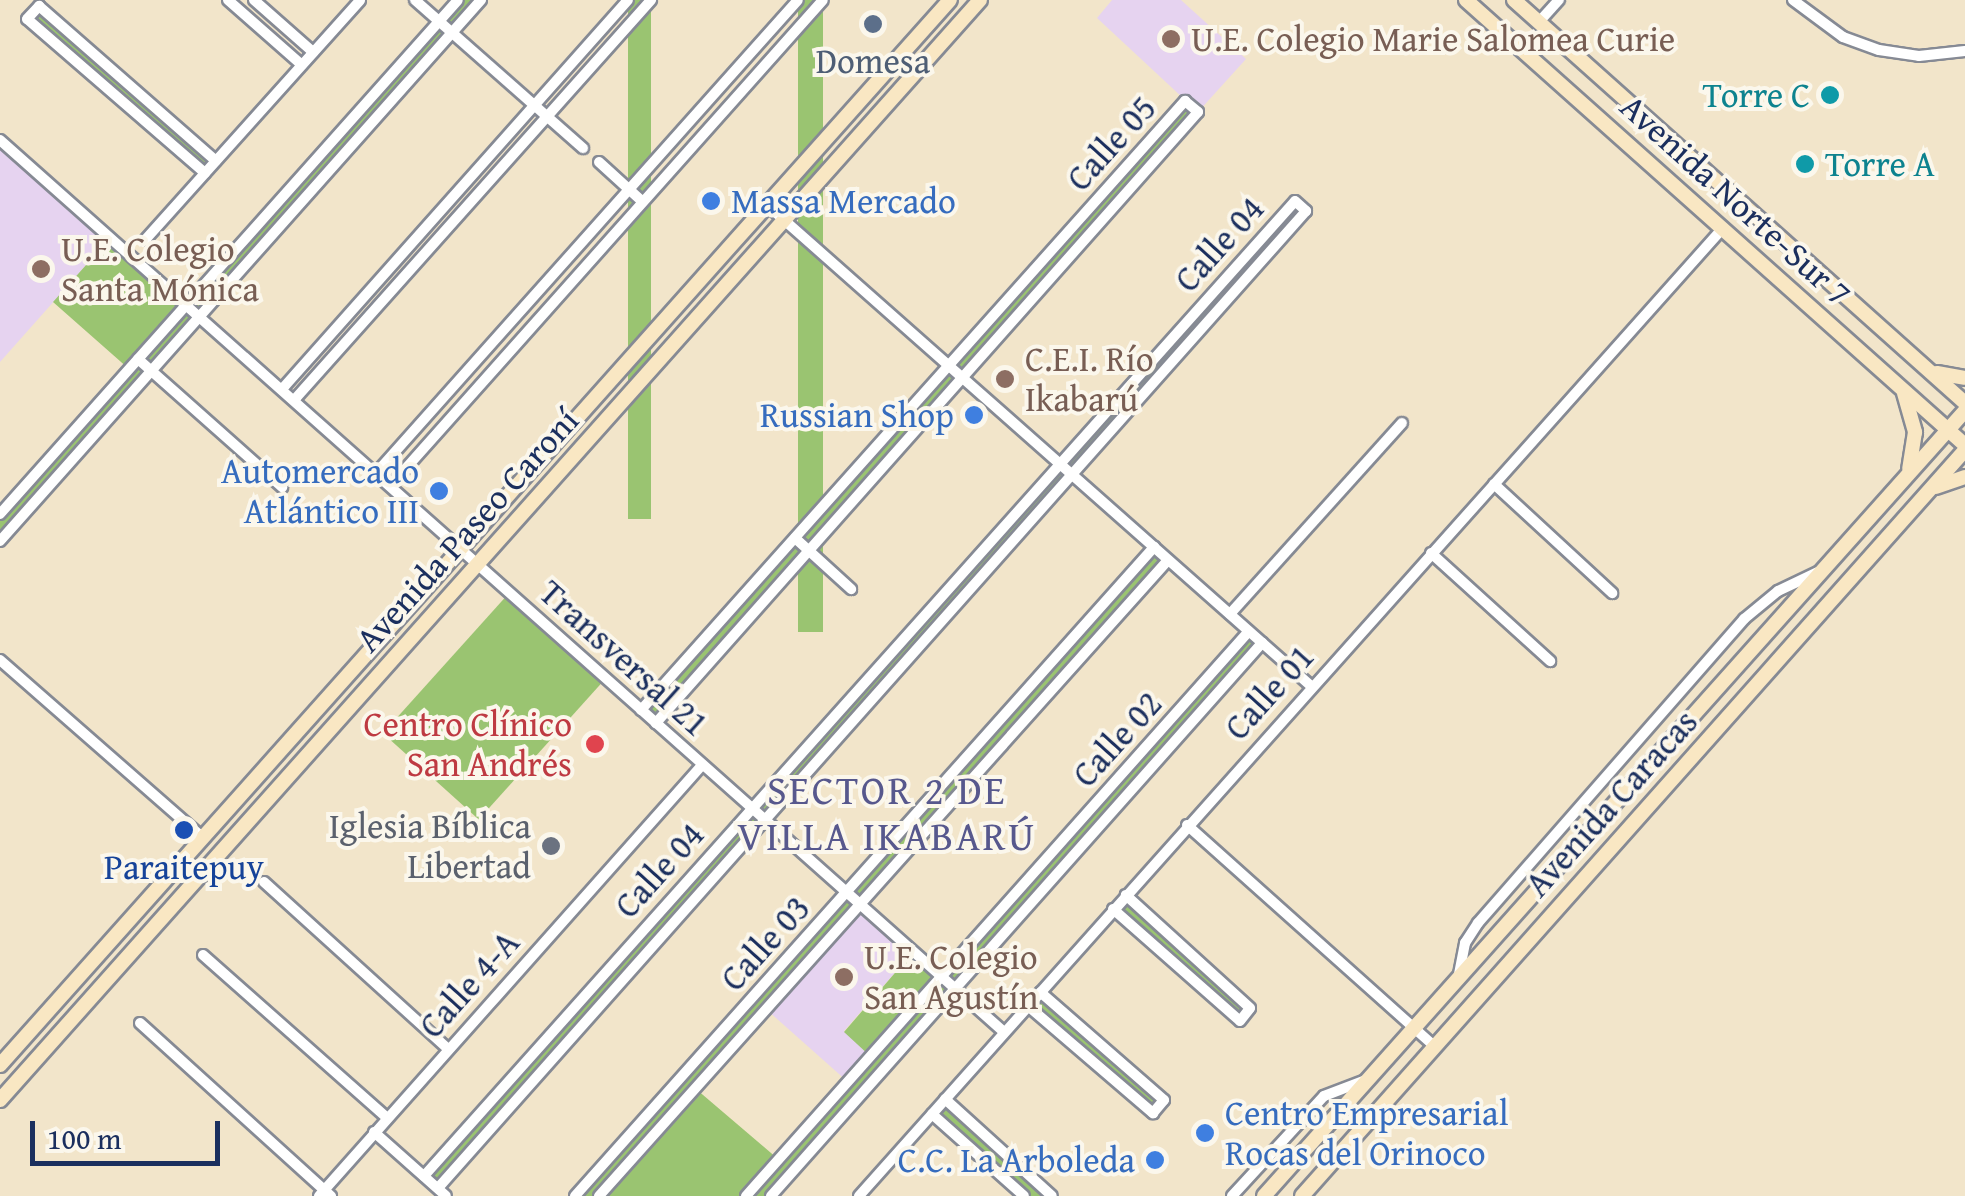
<!DOCTYPE html>
<meta charset="utf-8">
<style>
body{margin:0}
#map{position:relative;width:1965px;height:1196px;overflow:hidden;background:#f2e5ca;font-family:"Gentium Book Plus",serif}
div>[style]{position:absolute}
.built>*{inset:0;background:#e6d3f0}
.green>*{inset:0;background:#9ac471;transform-origin:0 0}
.roads{filter:drop-shadow(2px 0 #868a94) drop-shadow(-2px 0 #868a94) drop-shadow(0 2px #868a94) drop-shadow(0 -2px #868a94)}
.street>*{height:10px;margin:-5px;padding:0 5px;transform-origin:5px;border-radius:5px;background:#fff}
.secondary>*{height:14px;margin:-7px;padding:0 7px;transform-origin:7px;border-radius:7px;background:#f9e7c3}
.dots>*{width:28px;height:28px;translate:-50% -50%;box-sizing:border-box;border:5px solid #fbf7ec;border-radius:50%}
span{translate:-50% -50%;white-space:nowrap;text-align:center;line-height:1.15;-webkit-text-stroke:8px #fbf7ec;paint-order:stroke}
.education-label{font-size:35px;color:#785e54}
.left{translate:0 -50%;text-align:left}
.service-label{font-size:35px;color:#4e5e75}
.culture-label{font-size:35px;color:#0d838f}
.right{translate:-100% -50%;text-align:right}
.street-label{font-size:35px;color:#1b2f5e}
.shop-label{font-size:35px;color:#366cbe}
.health-label{font-size:35px;color:#be3a42}
.worship-label{font-size:35px;color:#5b616d}
.transit-label{font-size:35px;color:#164399}
.quarter-label{font-size:40px;color:#57588d;letter-spacing:2.5px}
.scale{position:absolute;left:30px;top:1121px;width:190px;height:45px;box-sizing:border-box;border:5px solid #1b2f5e;border-top:0;padding-left:12px;font-size:30px;line-height:35px;white-space:nowrap;color:#1b2f5e;-webkit-text-stroke:8px #fbf7ec;paint-order:stroke}
</style>
<div id="map">
<div class="built">
<i style="clip-path:polygon(1112px 0,1181px 0,1246px 59px,1198px 112px,1097px 18px)"></i>
<i style="clip-path:polygon(0 140px,112px 236px,0 362px)"></i>
<i style="clip-path:polygon(861px 906px,913px 952px,844px 1031px,871px 1056px,848px 1082px,767px 1010px)"></i>
</div>
<div class="green">
<i style="clip-path:polygon(458px 0,481px 0,0 541px,0 514px,129px 369px,53px 302px,112px 236px,187px 303px)"></i>
<i style="left:628px;top:0;width:23px;height:519px"></i>
<i style="left:798px;top:0;width:25px;height:632px"></i>
<i style="left:39px;top:6px;width:235px;height:18px;rotate:41deg"></i>
<i style="clip-path:polygon(1185px 101px,1198px 112px,656px 723px,641px 710px)"></i>
<i style="clip-path:polygon(1295px 201px,1306px 211px,438px 1188px,424px 1176px)"></i>
<i style="clip-path:polygon(1155px 548px,1168px 560px,696px 1089px,778px 1159px,870px 1056px,844px 1032px,913px 952px,941px 977px,1249px 631px,1262px 643px,771px 1196px,575px 1196px)"></i>
<i style="left:510px;top:592px;width:129px;height:190px;rotate:42deg"></i>
<i style="left:1126px;top:895px;width:168px;height:18px;rotate:42deg"></i>
<i style="left:1041px;top:992px;width:164px;height:18px;rotate:41deg"></i>
<i style="clip-path:polygon(945px 1100px,1052px 1196px,1025px 1196px,932px 1114px)"></i>
</div>
<div class="roads">
<div class="street">
<i style="left:228px;top:0;width:98px;rotate:41.3deg"></i>
<i style="left:254px;top:0;width:79px;rotate:41.4deg"></i>
<i style="left:415px;top:0;width:224px;rotate:41.4deg"></i>
<i style="left:1793px;top:0;width:62px;rotate:36.5deg"></i>
<i style="left:1843px;top:37px;width:38px;rotate:20deg"></i>
<i style="left:1879px;top:50px;width:40px;rotate:8.5deg"></i>
<i style="left:1919px;top:56px;width:46px;rotate:-6.2deg"></i>
<i style="left:1539px;top:22px;width:30px;rotate:-48deg"></i>
<i style="left:0;top:140px;width:1343px;rotate:41.62deg"></i>
<i style="left:599px;top:162px;width:59px;rotate:42.3deg"></i>
<i style="left:205px;top:173px;width:235px;rotate:-139.1deg"></i>
<i style="left:27px;top:19px;width:18px;rotate:-47deg"></i>
<i style="left:39px;top:6px;width:235px;rotate:41.2deg"></i>
<i style="left:766px;top:204px;width:728px;rotate:41.49deg"></i>
<i style="left:145px;top:240px;width:322px;rotate:-48.1deg"></i>
<i style="left:138px;top:359px;width:193px;rotate:41.6deg"></i>
<i style="left:283px;top:388px;width:519px;rotate:-48.36deg"></i>
<i style="left:295px;top:399px;width:535px;rotate:-48.26deg"></i>
<i style="left:377px;top:472px;width:632px;rotate:-48.27deg"></i>
<i style="left:1494px;top:484px;width:161px;rotate:42.7deg"></i>
<i style="left:391px;top:485px;width:649px;rotate:-48.31deg"></i>
<i style="left:0;top:514px;width:688px;rotate:-48.3deg"></i>
<i style="left:795px;top:538px;width:76px;rotate:42.3deg"></i>
<i style="left:0;top:541px;width:724px;rotate:-48.36deg"></i>
<i style="left:1431px;top:553px;width:161px;rotate:42.2deg"></i>
<i style="left:1230px;top:614px;width:257px;rotate:-48deg"></i>
<i style="left:0;top:660px;width:269px;rotate:41.2deg"></i>
<i style="left:641px;top:710px;width:817px;rotate:-48.23deg"></i>
<i style="left:1185px;top:101px;width:17px;rotate:40deg"></i>
<i style="left:1198px;top:112px;width:817px;rotate:131.58deg"></i>
<i style="left:1187px;top:825px;width:331px;rotate:41.8deg"></i>
<i style="left:264px;top:882px;width:248px;rotate:42.2deg"></i>
<i style="left:1113px;top:909px;width:169px;rotate:41.4deg"></i>
<i style="left:1240px;top:1021px;width:16px;rotate:-52deg"></i>
<i style="left:1250px;top:1008px;width:168px;rotate:-137.7deg"></i>
<i style="left:203px;top:955px;width:246px;rotate:41.5deg"></i>
<i style="left:1459px;top:974px;width:32px;rotate:-79deg"></i>
<i style="left:1465px;top:943px;width:24px;rotate:-57deg"></i>
<i style="left:1478px;top:923px;width:404px;rotate:-48.8deg"></i>
<i style="left:1744px;top:619px;width:44px;rotate:-39.5deg"></i>
<i style="left:1778px;top:591px;width:44px;rotate:-25.4deg"></i>
<i style="left:1028px;top:1006px;width:165px;rotate:40.6deg"></i>
<i style="left:1153px;top:1113px;width:17px;rotate:-50deg"></i>
<i style="left:1164px;top:1100px;width:164px;rotate:-138.9deg"></i>
<i style="left:140px;top:1023px;width:258px;rotate:42.2deg"></i>
<i style="left:945px;top:1099px;width:144px;rotate:42.2deg"></i>
<i style="left:932px;top:1114px;width:123px;rotate:41.7deg"></i>
<i style="left:374px;top:1132px;width:96px;rotate:41.6deg"></i>
<i style="left:424px;top:1176px;width:1307px;rotate:-48.22deg"></i>
<i style="left:1295px;top:201px;width:15px;rotate:42deg"></i>
<i style="left:1306px;top:211px;width:1307px;rotate:131.62deg"></i>
<i style="left:319px;top:1196px;width:577px;rotate:-48.37deg"></i>
<i style="left:575px;top:1196px;width:870px;rotate:-48.26deg"></i>
<i style="left:599px;top:1196px;width:853px;rotate:-48.18deg"></i>
<i style="left:746px;top:1196px;width:756px;rotate:-48.32deg"></i>
<i style="left:771px;top:1196px;width:740px;rotate:-48.4deg"></i>
<i style="left:859px;top:1196px;width:1298px;rotate:-48.25deg"></i>
<i style="left:1232px;top:1196px;width:136px;rotate:-47.4deg"></i>
<i style="left:1324px;top:1096px;width:45px;rotate:-20.9deg"></i>
</div>
<div class="secondary">
<i style="left:1466px;top:0;width:669px;rotate:41.73deg"></i>
<i style="left:1514px;top:0;width:605px;rotate:41.78deg"></i>
<i style="left:1937px;top:373px;width:28px;rotate:10deg"></i>
<i style="left:1904px;top:393px;width:41px;rotate:74.2deg"></i>
<i style="left:1915px;top:432px;width:37px;rotate:99deg"></i>
<i style="left:1936px;top:487px;width:31px;rotate:-19deg"></i>
<i style="left:0;top:1065px;width:1427px;rotate:-48.27deg"></i>
<i style="left:0;top:1100px;width:1473px;rotate:-48.3deg"></i>
<i style="left:1264px;top:1196px;width:1052px;rotate:-48.24deg"></i>
<i style="left:1302px;top:1196px;width:998px;rotate:-48.37deg"></i>
</div>
</div>
<div class="dots">
<i style="left:873px;top:24px;background:#5c6f8a"></i>
<i style="left:1171px;top:39px;background:#8d6e63"></i>
<i style="left:1830px;top:95px;background:#0f9aa8"></i>
<i style="left:1805px;top:164px;background:#0f9aa8"></i>
<i style="left:711px;top:201px;background:#3f7fe0"></i>
<i style="left:41px;top:269px;background:#8d6e63"></i>
<i style="left:1005px;top:379px;background:#8d6e63"></i>
<i style="left:974px;top:415px;background:#3f7fe0"></i>
<i style="left:439px;top:491px;background:#3f7fe0"></i>
<i style="left:595px;top:744px;background:#e0444e"></i>
<i style="left:184px;top:830px;background:#1a4fb4"></i>
<i style="left:551px;top:846px;background:#6b7280"></i>
<i style="left:844px;top:977px;background:#8d6e63"></i>
<i style="left:1205px;top:1133px;background:#3f7fe0"></i>
<i style="left:1155px;top:1160px;background:#3f7fe0"></i>
</div>
<div class="education-label">
<span class="left" style="left:1191px;top:39px">U.E. Colegio Marie Salomea Curie</span>
<span class="left" style="left:61px;top:269px">U.E. Colegio<br>Santa Mónica</span>
<span class="left" style="left:1025px;top:379px">C.E.I. Río<br>Ikabarú</span>
<span class="left" style="left:864px;top:977px">U.E. Colegio<br>San Agustín</span>
</div>
<div class="service-label">
<span style="left:873px;top:61px">Domesa</span>
</div>
<div class="culture-label">
<span class="right" style="left:1810px;top:95px">Torre C</span>
<span class="left" style="left:1825px;top:164px">Torre A</span>
</div>
<div class="street-label">
<span style="left:1111px;top:143px;rotate:-48deg">Calle 05</span>
<span style="left:1736px;top:200px;rotate:42deg">Avenida Norte-Sur 7</span>
<span style="left:1219px;top:244px;rotate:-48deg">Calle 04</span>
<span style="left:467px;top:530px;rotate:-48deg">Avenida Paseo Caroní</span>
<span style="left:624px;top:658px;rotate:42deg">Transversal 21</span>
<span style="left:1269px;top:692px;rotate:-48deg">Calle 01</span>
<span style="left:1117px;top:739px;rotate:-48deg">Calle 02</span>
<span style="left:1611px;top:803px;rotate:-48deg">Avenida Caracas</span>
<span style="left:659px;top:870px;rotate:-48deg">Calle 04</span>
<span style="left:765px;top:943px;rotate:-48deg">Calle 03</span>
<span style="left:469px;top:984px;rotate:-48deg">Calle 4-A</span>
</div>
<div class="shop-label">
<span class="left" style="left:731px;top:201px">Massa Mercado</span>
<span class="right" style="left:954px;top:415px">Russian Shop</span>
<span class="right" style="left:419px;top:491px">Automercado<br>Atlántico III</span>
<span class="left" style="left:1225px;top:1133px">Centro Empresarial<br>Rocas del Orinoco</span>
<span class="right" style="left:1135px;top:1160px">C.C. La Arboleda</span>
</div>
<div class="health-label">
<span class="right" style="left:572px;top:744px">Centro Clínico<br>San Andrés</span>
</div>
<div class="worship-label">
<span class="right" style="left:531px;top:846px">Iglesia Bíblica<br>Libertad</span>
</div>
<div class="transit-label">
<span style="left:184px;top:867px">Paraitepuy</span>
</div>
<div class="quarter-label">
<span style="left:887px;top:813px">SECTOR 2 DE<br>VILLA IKABARÚ</span>
</div>
<div class="scale">100 m</div>
</div>
